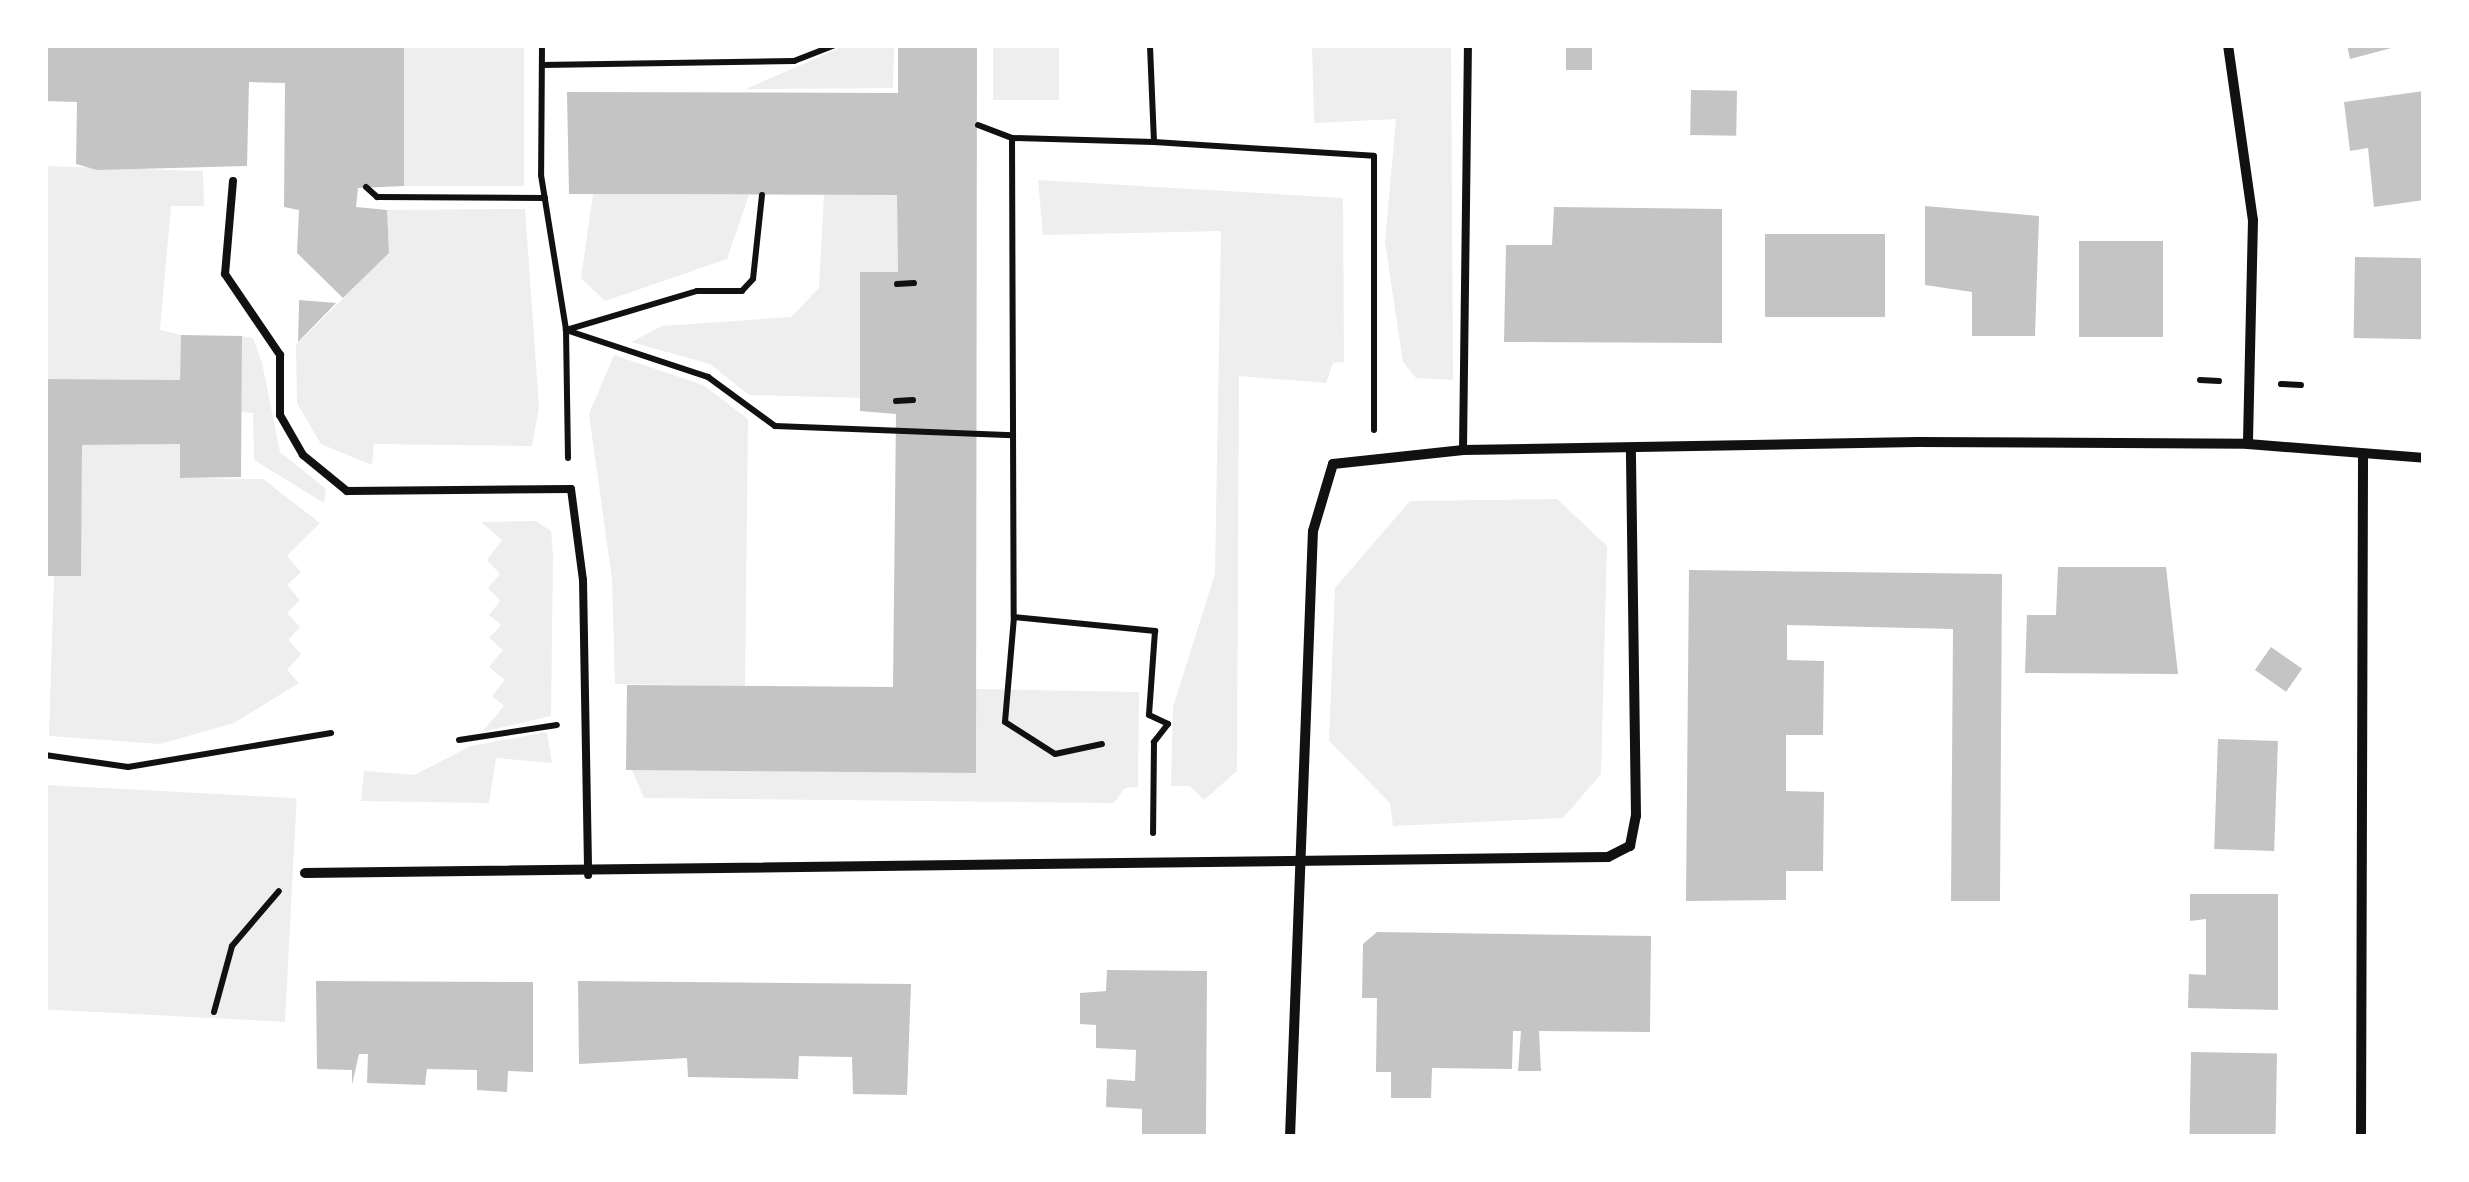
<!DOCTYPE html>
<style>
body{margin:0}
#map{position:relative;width:2469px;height:1182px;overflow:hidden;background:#fff;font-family:"Work Sans",sans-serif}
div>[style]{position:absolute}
.green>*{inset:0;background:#eee;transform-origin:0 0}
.building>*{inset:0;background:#c4c4c4;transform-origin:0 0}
.path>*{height:6px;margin:-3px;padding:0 3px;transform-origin:3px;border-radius:3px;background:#111}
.service>*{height:8px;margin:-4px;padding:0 4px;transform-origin:4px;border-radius:4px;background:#111}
.minor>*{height:10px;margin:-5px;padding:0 5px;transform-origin:5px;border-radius:5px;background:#111}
span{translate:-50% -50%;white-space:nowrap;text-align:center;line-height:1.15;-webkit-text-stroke:10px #fff;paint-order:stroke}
.frame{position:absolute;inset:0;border:48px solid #fff;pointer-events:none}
</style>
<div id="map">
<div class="green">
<i style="left:404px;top:45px;width:120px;height:141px"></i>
<i style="clip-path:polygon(846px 45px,894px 45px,893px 88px,746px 89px)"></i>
<i style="left:993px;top:45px;width:66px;height:55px"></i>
<i style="clip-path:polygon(1312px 45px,1451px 45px,1453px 380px,1416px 378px,1403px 362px,1385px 242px,1396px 119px,1314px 123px)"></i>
<i style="clip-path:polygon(45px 166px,203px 171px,204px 206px,171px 206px,160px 330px,181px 335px,180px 380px,45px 379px)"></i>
<i style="clip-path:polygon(1038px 180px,1343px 198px,1344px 362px,1333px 363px,1326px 383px,1239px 376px,1237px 771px,1204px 800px,1190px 786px,1171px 786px,1173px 707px,1215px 574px,1221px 231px,1043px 235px)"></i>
<i style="clip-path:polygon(593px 194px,749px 195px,727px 259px,605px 301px,581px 278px)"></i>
<i style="clip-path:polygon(824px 194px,897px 195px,898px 272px,860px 272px,860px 398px,749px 395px,710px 364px,631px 342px,662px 326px,791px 317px,819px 288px)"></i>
<i style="clip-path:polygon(525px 209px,539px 407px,532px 446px,374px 444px,372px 465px,321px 444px,297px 403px,296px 345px,389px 253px,387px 210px)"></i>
<i style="clip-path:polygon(242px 336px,253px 338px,262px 363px,280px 452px,326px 489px,324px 503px,254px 460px,253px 413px,241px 412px)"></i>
<i style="clip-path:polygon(614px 355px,703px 385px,748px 419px,745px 686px,615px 684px,612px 579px,589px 414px)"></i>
<i style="clip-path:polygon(180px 444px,180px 478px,263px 479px,320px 523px,287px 556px,301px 572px,287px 585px,300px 600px,287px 613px,300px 627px,288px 640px,301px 654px,287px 670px,299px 683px,234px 723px,160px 744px,49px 736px,54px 576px,80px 576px,82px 445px)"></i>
<i style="clip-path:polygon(1557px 499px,1607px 546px,1601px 774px,1563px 818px,1393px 826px,1390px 803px,1329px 741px,1335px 588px,1410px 501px)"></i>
<i style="clip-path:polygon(536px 521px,551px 531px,553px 555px,551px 716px,482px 732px,504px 706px,492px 696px,505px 680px,489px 667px,503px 650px,489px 638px,501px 625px,489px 615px,500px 601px,488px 588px,500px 574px,487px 560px,502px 540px,481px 522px)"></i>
<i style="clip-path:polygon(976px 689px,1139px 692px,1138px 787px,1125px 788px,1114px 803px,644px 798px,632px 770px,975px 773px)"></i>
<i style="clip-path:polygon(547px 732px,552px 763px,496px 758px,489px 803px,361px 801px,364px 771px,414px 775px,471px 746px)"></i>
<i style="left:45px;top:785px;width:252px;height:224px;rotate:3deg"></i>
</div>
<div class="building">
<i style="clip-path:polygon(45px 45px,404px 45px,404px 186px,358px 188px,356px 207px,387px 210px,389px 253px,343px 298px,297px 253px,299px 210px,284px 207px,285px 83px,249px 82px,247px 166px,97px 170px,76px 164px,77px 102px,45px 101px)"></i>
<i style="clip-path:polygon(898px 45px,977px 45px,976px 773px,626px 770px,627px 685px,893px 687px,896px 414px,860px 411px,860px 272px,898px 272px,897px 195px,569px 194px,567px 92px,898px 93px)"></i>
<i style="left:1566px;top:45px;width:26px;height:25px"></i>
<i style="clip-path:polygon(2347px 45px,2399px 45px,2399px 46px,2350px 59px)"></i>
<i style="left:1691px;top:90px;width:46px;height:45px;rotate:1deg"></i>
<i style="clip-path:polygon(2424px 91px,2424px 200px,2374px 207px,2368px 148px,2350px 151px,2344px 102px)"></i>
<i style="clip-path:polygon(1925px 206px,2039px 216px,2035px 336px,1972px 336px,1972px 292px,1925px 285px)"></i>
<i style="clip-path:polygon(1554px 207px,1722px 209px,1722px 343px,1504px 342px,1506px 245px,1552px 245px)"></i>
<i style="left:1765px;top:234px;width:120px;height:83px"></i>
<i style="left:2163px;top:241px;width:96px;height:84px;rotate:90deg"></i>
<i style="left:2355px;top:257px;width:69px;height:81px;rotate:1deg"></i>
<i style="clip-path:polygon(299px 300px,336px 303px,298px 342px,299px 307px)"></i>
<i style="clip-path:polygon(181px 335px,242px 336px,241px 477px,180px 478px,180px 444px,82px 445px,81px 576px,45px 576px,45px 379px,180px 380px)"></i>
<i style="clip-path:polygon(2058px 567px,2166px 567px,2178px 674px,2025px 673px,2027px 615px,2056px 615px)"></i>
<i style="clip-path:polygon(1689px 570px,2002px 574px,2000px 901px,1951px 901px,1953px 629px,1787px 625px,1787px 660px,1824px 661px,1823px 735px,1786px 735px,1786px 791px,1824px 792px,1823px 871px,1786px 871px,1786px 900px,1686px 901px)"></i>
<i style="left:2271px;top:647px;width:38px;height:28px;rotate:35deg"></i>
<i style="left:2218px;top:739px;width:60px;height:110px;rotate:2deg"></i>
<i style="clip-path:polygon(2190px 894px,2278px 894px,2278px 1010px,2188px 1008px,2189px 974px,2206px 975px,2206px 919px,2190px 921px)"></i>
<i style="clip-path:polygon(1377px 932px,1651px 936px,1650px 1032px,1539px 1031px,1541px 1071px,1518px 1071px,1521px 1031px,1513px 1031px,1512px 1069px,1432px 1068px,1431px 1098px,1391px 1098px,1391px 1072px,1376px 1072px,1377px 998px,1362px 998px,1363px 944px)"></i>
<i style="clip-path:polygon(1107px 970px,1207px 971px,1206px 1137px,1142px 1137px,1142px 1109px,1106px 1107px,1107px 1079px,1135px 1081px,1136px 1050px,1096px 1048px,1096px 1025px,1080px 1024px,1080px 993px,1106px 991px)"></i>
<i style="clip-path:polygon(316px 981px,533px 982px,533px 1072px,508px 1071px,507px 1092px,477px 1090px,477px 1070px,427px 1069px,425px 1085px,367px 1083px,368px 1054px,359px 1054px,352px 1085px,352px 1070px,317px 1069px)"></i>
<i style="clip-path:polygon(578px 981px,911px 984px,907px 1095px,853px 1094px,852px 1057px,799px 1056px,798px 1079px,688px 1077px,687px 1058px,579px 1064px)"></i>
<i style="left:2191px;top:1052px;width:86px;height:85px;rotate:1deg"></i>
</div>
<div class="path">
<i style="left:542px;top:45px;width:130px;rotate:90.4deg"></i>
<i style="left:541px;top:175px;width:157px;rotate:80.8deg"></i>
<i style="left:566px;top:330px;width:128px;rotate:89.1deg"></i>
<i style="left:542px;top:65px;width:252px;rotate:-0.9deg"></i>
<i style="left:794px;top:61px;width:44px;rotate:-21.3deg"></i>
<i style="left:978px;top:125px;width:36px;rotate:21deg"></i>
<i style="left:1012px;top:138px;width:479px;rotate:89.8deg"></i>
<i style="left:1014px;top:617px;width:142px;rotate:5.7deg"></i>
<i style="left:1155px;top:631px;width:84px;rotate:94.1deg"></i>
<i style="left:1149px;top:715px;width:21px;rotate:25deg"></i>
<i style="left:1168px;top:724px;width:23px;rotate:128deg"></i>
<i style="left:1154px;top:742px;width:91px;rotate:90.6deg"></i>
<i style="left:1012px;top:138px;width:142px;rotate:1.6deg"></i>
<i style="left:1154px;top:142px;width:97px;rotate:-92.4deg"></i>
<i style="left:1154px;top:142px;width:220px;rotate:3.6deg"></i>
<i style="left:1374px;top:156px;width:274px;rotate:90deg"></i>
<i style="left:366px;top:187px;width:15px;rotate:42deg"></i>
<i style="left:377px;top:197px;width:168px;rotate:0.3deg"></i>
<i style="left:762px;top:195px;width:84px;rotate:96.1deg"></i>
<i style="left:753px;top:279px;width:16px;rotate:133deg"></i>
<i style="left:742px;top:291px;width:45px;rotate:180deg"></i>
<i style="left:697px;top:291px;width:137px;rotate:163.4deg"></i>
<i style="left:566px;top:330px;width:150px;rotate:18.3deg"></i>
<i style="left:708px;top:377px;width:83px;rotate:36.2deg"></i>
<i style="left:775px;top:426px;width:238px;rotate:2.2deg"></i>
<i style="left:897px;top:284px;width:17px;rotate:-3deg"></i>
<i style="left:2200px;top:380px;width:19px;rotate:3deg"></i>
<i style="left:2281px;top:384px;width:20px;rotate:3deg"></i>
<i style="left:896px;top:401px;width:17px;rotate:-3deg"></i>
<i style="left:1014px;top:617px;width:105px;rotate:94.9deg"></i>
<i style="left:1005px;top:722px;width:59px;rotate:32.6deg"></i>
<i style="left:1055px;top:754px;width:48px;rotate:-12deg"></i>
<i style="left:459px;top:740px;width:99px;rotate:-8.7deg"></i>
<i style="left:45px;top:755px;width:84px;rotate:8.2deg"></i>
<i style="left:128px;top:767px;width:206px;rotate:-9.5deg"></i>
<i style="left:214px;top:1012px;width:68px;rotate:-74.7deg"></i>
<i style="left:232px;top:946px;width:72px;rotate:-49.5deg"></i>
</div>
<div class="service">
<i style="left:233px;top:181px;width:93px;rotate:94.9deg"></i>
<i style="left:225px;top:274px;width:98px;rotate:55.8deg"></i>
<i style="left:280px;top:355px;width:60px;rotate:90deg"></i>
<i style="left:280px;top:415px;width:46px;rotate:60.1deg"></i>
<i style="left:303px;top:455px;width:57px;rotate:39.3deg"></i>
<i style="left:347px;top:491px;width:224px;rotate:-0.5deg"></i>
<i style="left:571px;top:489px;width:92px;rotate:82.5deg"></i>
<i style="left:583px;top:580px;width:295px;rotate:89deg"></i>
<i style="left:1463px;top:450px;width:405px;rotate:-89.3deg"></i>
</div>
<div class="minor">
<i style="left:2228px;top:45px;width:177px;rotate:81.9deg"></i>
<i style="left:2253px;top:220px;width:224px;rotate:91.3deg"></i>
<i style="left:305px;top:873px;width:1303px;rotate:-0.7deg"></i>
<i style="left:1608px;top:857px;width:25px;rotate:-27deg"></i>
<i style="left:1630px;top:846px;width:31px;rotate:-79deg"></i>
<i style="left:1636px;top:816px;width:367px;rotate:-90.8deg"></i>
<i style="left:1290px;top:1137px;width:606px;rotate:-87.83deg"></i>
<i style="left:1313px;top:531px;width:70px;rotate:-73.4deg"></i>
<i style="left:1333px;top:464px;width:131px;rotate:-6.1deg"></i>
<i style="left:1463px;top:450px;width:454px;rotate:-1deg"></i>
<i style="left:1917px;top:442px;width:331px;rotate:0.3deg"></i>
<i style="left:2248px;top:444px;width:177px;rotate:4.5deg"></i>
<i style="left:2361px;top:1137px;width:680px;rotate:-89.83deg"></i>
</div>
<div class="frame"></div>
</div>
